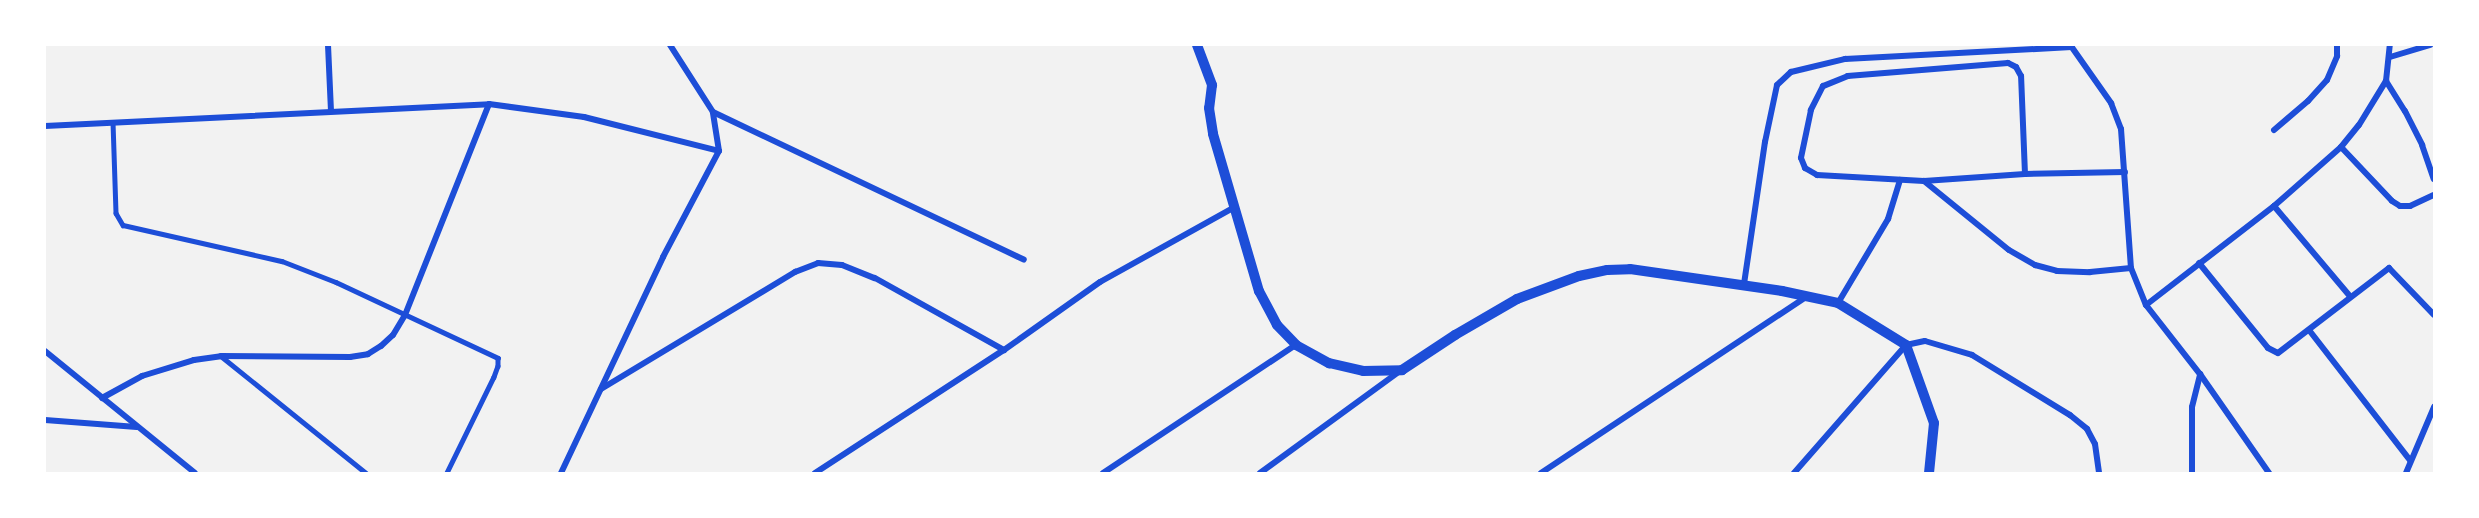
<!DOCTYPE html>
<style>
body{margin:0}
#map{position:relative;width:2479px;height:518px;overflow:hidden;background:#f2f2f2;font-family:"Titillium Web",sans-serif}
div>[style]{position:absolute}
.service>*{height:4.5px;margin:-2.25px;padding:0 2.25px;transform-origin:2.25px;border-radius:2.25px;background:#1d4ed8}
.minor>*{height:6px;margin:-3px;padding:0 3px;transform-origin:3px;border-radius:3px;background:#1d4ed8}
.tertiary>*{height:10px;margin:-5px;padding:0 5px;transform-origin:5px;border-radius:5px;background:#1d4ed8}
span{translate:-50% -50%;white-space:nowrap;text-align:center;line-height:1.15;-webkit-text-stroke:4.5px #fff;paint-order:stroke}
.frame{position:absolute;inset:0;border:46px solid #fff;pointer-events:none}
</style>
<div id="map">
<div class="service">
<i style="left:113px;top:122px;width:91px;rotate:88.1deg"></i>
<i style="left:116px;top:213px;width:14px;rotate:60deg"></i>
<i style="left:123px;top:225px;width:163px;rotate:12.8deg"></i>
<i style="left:282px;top:261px;width:58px;rotate:21.3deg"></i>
<i style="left:336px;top:282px;width:179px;rotate:25.1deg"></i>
<i style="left:498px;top:358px;width:8px;rotate:90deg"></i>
<i style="left:498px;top:366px;width:12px;rotate:110deg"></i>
<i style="left:494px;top:377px;width:107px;rotate:116.1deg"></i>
<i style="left:221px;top:356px;width:186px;rotate:38.9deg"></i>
</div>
<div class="minor">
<i style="left:328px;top:45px;width:66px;rotate:87.4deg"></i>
<i style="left:2071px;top:46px;width:70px;rotate:54.9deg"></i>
<i style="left:2111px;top:103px;width:28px;rotate:69deg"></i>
<i style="left:2121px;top:129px;width:139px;rotate:85.9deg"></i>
<i style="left:2131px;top:268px;width:40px;rotate:68deg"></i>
<i style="left:2146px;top:305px;width:88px;rotate:52deg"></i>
<i style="left:2200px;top:374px;width:121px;rotate:55.1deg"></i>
<i style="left:2390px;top:57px;width:42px;rotate:-16.7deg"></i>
<i style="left:2386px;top:81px;width:36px;rotate:58deg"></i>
<i style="left:2405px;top:111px;width:38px;rotate:63deg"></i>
<i style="left:2422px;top:145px;width:36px;rotate:71deg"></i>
<i style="left:713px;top:112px;width:344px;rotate:25.4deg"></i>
<i style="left:45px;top:126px;width:445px;rotate:-2.8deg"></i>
<i style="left:489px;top:104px;width:96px;rotate:7.8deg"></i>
<i style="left:584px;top:117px;width:139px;rotate:14.1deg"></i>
<i style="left:2274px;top:130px;width:45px;rotate:-40.5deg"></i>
<i style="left:2308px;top:101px;width:28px;rotate:-48deg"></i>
<i style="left:2327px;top:80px;width:26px;rotate:-67deg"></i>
<i style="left:2337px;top:56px;width:11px;rotate:-90deg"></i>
<i style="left:2341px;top:147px;width:74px;rotate:46.6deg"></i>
<i style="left:2392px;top:201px;width:9px;rotate:32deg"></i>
<i style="left:2400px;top:206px;width:10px"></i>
<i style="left:2410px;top:206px;width:26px;rotate:-25deg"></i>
<i style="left:2025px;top:174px;width:98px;rotate:-92.3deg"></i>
<i style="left:2021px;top:76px;width:10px;rotate:-119deg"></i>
<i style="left:2016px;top:67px;width:9px;rotate:-153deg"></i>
<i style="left:2008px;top:63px;width:161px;rotate:175.4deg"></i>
<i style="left:1848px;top:76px;width:27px;rotate:158deg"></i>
<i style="left:1823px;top:86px;width:27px;rotate:117deg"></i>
<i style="left:1811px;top:110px;width:49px;rotate:101.8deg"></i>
<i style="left:1801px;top:158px;width:11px;rotate:68deg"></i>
<i style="left:1805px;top:168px;width:14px;rotate:30deg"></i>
<i style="left:1817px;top:175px;width:107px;rotate:3.2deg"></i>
<i style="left:1924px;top:181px;width:101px;rotate:-4deg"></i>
<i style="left:2025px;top:174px;width:100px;rotate:-1.1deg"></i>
<i style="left:1924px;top:181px;width:109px;rotate:39.1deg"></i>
<i style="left:2009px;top:250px;width:30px;rotate:30deg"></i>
<i style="left:2035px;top:265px;width:23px;rotate:15deg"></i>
<i style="left:2057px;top:271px;width:33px;rotate:2deg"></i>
<i style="left:2090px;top:272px;width:41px;rotate:-5.6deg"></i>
<i style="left:2274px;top:206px;width:116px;rotate:49.9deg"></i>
<i style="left:2199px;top:263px;width:109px;rotate:50.9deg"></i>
<i style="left:2268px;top:348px;width:11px;rotate:27deg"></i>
<i style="left:2278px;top:353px;width:140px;rotate:-37.4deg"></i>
<i style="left:2389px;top:268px;width:65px;rotate:46.2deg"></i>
<i style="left:1744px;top:284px;width:144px;rotate:-81.6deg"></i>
<i style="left:1765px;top:142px;width:58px;rotate:-78.1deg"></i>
<i style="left:1777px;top:85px;width:19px;rotate:-43deg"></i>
<i style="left:1791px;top:72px;width:56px;rotate:-13.5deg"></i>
<i style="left:1845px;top:59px;width:227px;rotate:-3deg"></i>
<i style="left:1838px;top:303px;width:98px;rotate:-59.2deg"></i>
<i style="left:1888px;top:219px;width:41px;rotate:-72.9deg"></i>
<i style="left:2146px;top:305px;width:162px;rotate:-37.7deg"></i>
<i style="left:2274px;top:206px;width:89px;rotate:-41.4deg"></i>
<i style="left:2341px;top:147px;width:28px;rotate:-51deg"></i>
<i style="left:2359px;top:125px;width:52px;rotate:-58.5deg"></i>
<i style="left:2386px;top:81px;width:36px;rotate:-84deg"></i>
<i style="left:2309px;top:330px;width:165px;rotate:52.2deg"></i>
<i style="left:45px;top:351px;width:193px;rotate:39.1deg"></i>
<i style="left:601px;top:389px;width:227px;rotate:-31.1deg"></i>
<i style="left:795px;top:272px;width:25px;rotate:-21deg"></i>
<i style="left:818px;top:263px;width:24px;rotate:5deg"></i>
<i style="left:842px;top:265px;width:35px;rotate:22deg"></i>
<i style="left:875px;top:278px;width:148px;rotate:29.2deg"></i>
<i style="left:102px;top:398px;width:46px;rotate:-28.8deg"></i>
<i style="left:142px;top:376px;width:54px;rotate:-17.1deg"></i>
<i style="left:194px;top:360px;width:27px;rotate:-8deg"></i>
<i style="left:221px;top:356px;width:129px;rotate:0.4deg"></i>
<i style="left:350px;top:357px;width:18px;rotate:-9deg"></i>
<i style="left:368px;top:354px;width:15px;rotate:-32deg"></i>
<i style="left:381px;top:346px;width:16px;rotate:-43deg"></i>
<i style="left:393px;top:335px;width:23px;rotate:-59deg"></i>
<i style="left:405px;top:315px;width:227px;rotate:-68.3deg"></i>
<i style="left:45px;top:420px;width:92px;rotate:4.4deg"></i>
<i style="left:561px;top:473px;width:239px;rotate:-64.7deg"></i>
<i style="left:663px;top:257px;width:120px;rotate:-62.2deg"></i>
<i style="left:719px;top:151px;width:39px;rotate:-99deg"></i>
<i style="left:713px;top:112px;width:80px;rotate:-122.7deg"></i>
<i style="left:815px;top:473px;width:225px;rotate:-33.1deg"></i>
<i style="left:1004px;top:350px;width:118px;rotate:-35.3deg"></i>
<i style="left:1100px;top:282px;width:154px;rotate:-29.1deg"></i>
<i style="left:1103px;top:473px;width:232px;rotate:-33.6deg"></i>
<i style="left:1260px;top:473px;width:173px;rotate:-36.1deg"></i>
<i style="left:1541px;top:473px;width:320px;rotate:-33.6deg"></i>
<i style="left:1794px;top:473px;width:170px;rotate:-48.8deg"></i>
<i style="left:1906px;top:345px;width:19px;rotate:-12deg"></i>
<i style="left:1925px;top:341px;width:49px;rotate:16.6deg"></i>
<i style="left:1972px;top:355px;width:115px;rotate:31.5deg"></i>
<i style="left:2070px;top:415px;width:22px;rotate:39deg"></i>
<i style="left:2087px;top:429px;width:17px;rotate:62deg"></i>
<i style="left:2095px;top:444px;width:29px;rotate:82deg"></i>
<i style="left:2192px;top:473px;width:66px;rotate:-90deg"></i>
<i style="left:2192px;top:407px;width:34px;rotate:-76deg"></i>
<i style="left:2406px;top:473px;width:72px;rotate:-67deg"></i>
</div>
<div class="tertiary">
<i style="left:1197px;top:45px;width:43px;rotate:69.4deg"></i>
<i style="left:1212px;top:85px;width:23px;rotate:97deg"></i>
<i style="left:1209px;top:108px;width:26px;rotate:81deg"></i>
<i style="left:1213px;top:134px;width:164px;rotate:73.7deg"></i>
<i style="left:1259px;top:291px;width:38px;rotate:62deg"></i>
<i style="left:1277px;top:325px;width:28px;rotate:46deg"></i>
<i style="left:1296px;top:345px;width:38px;rotate:29deg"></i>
<i style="left:1329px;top:363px;width:35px;rotate:13deg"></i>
<i style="left:1363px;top:371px;width:39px;rotate:-1deg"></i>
<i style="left:1402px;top:370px;width:64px;rotate:-33.4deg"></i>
<i style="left:1455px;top:335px;width:72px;rotate:-30.1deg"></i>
<i style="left:1517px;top:299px;width:66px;rotate:-20.4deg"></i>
<i style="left:1579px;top:276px;width:29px;rotate:-12deg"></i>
<i style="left:1607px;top:270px;width:23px;rotate:-2deg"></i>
<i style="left:1630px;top:269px;width:154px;rotate:8.2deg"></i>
<i style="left:1782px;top:291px;width:57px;rotate:12.1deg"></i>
<i style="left:1838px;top:303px;width:80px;rotate:31.7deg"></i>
<i style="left:1906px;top:345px;width:83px;rotate:70.3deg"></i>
<i style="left:1934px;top:423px;width:50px;rotate:95.7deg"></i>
</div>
<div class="frame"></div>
</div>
